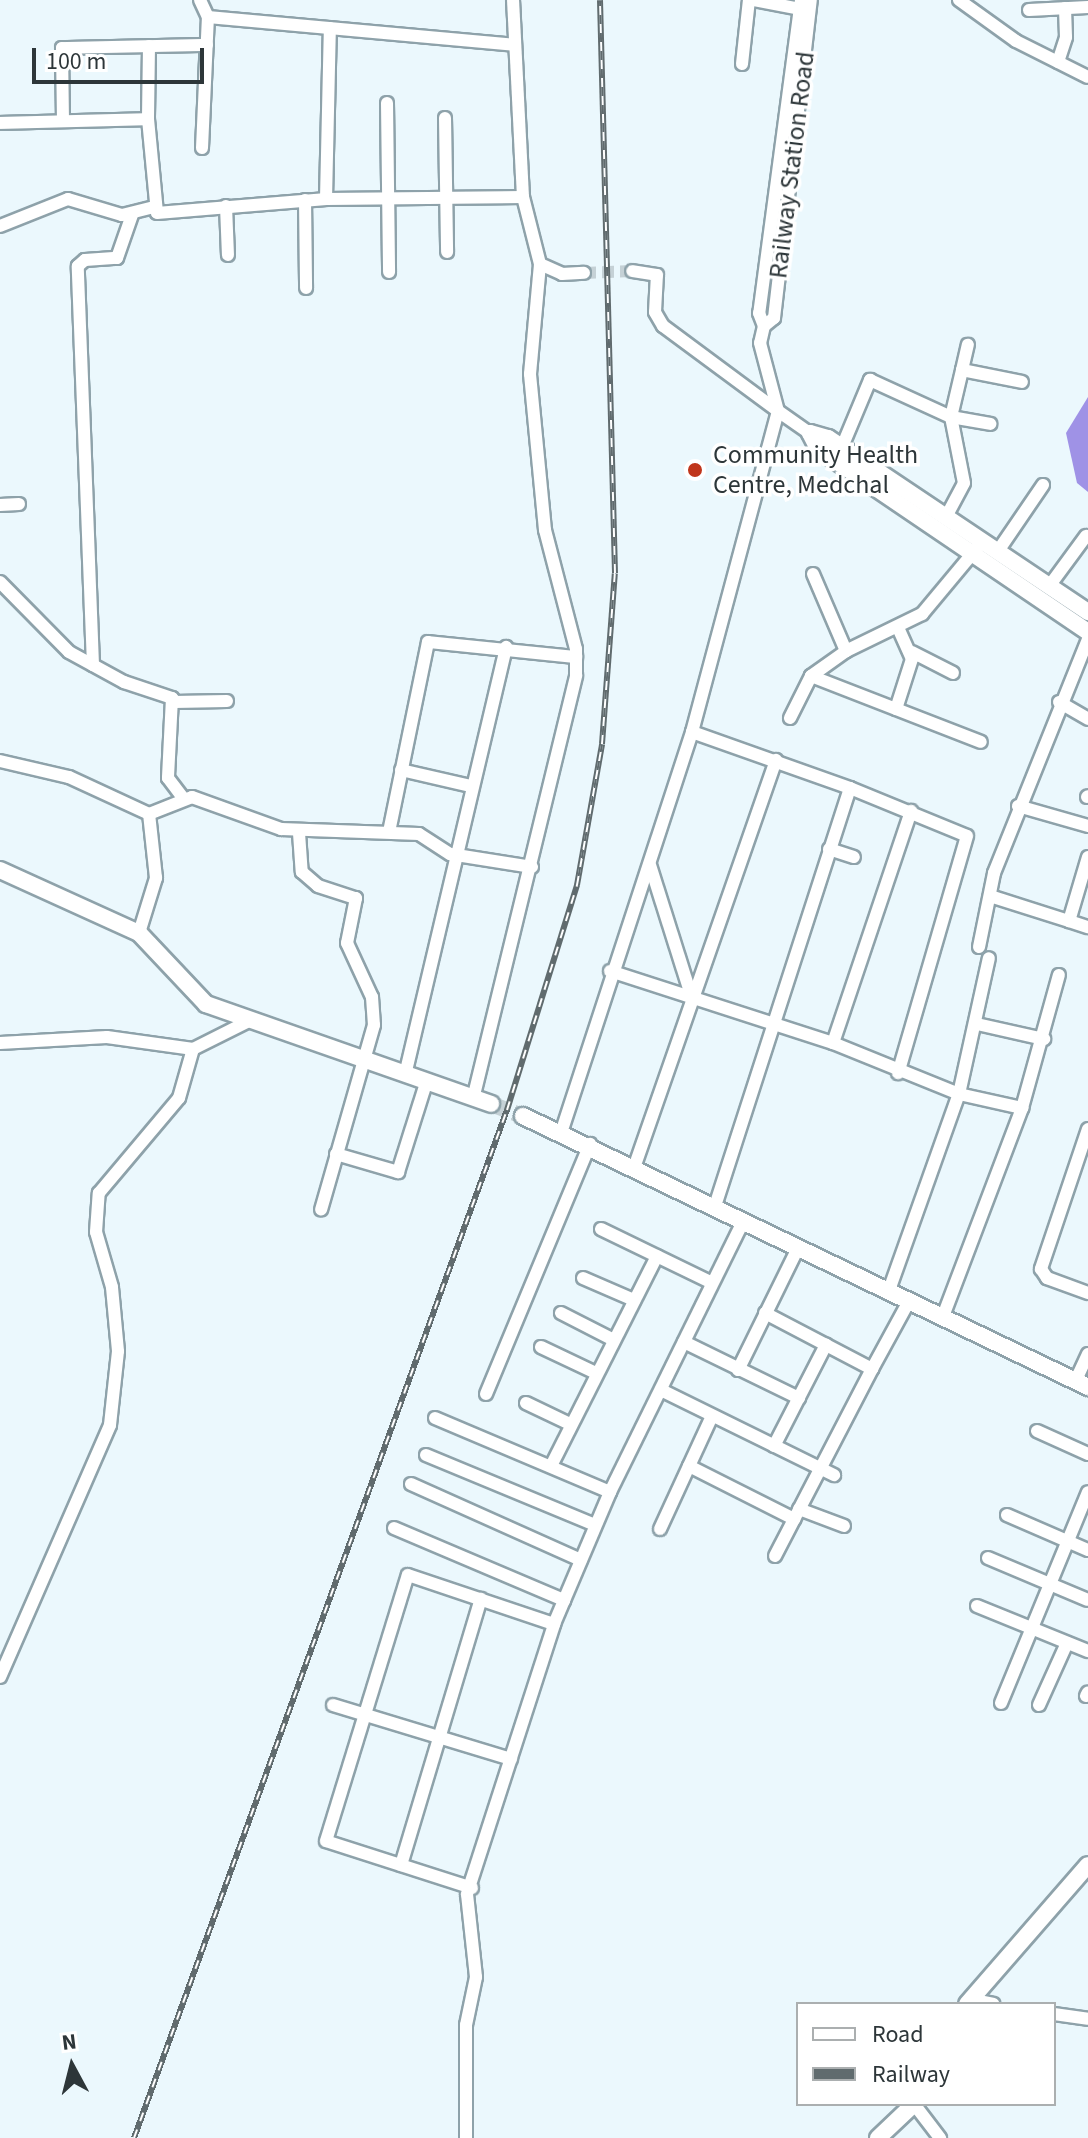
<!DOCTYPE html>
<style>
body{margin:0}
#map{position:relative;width:1088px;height:2138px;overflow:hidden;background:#ebf8fd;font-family:"Source Sans 3",sans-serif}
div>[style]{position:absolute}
.water>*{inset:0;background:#9f92e6}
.minor-tunnel>*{height:12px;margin-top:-6px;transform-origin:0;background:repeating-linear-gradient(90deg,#c5d1d6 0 12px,transparent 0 18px)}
.tertiary-tunnel>*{height:16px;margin-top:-8px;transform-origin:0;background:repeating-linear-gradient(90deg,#c5d1d6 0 16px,transparent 0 24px)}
.roads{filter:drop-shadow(2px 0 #8ea2aa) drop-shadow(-2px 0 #8ea2aa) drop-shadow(0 2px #8ea2aa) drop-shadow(0 -2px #8ea2aa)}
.minor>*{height:12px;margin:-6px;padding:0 6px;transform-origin:6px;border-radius:6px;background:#fff}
.tertiary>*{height:16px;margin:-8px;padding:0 8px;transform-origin:8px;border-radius:8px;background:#fff}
.rail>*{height:6px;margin-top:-3px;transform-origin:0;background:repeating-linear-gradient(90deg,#fff 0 9px,#606b6e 0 18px);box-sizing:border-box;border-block:2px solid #606b6e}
.dots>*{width:22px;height:22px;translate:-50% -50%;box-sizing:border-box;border:4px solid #fff;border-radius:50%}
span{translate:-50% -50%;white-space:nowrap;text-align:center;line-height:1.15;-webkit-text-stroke:7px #fff;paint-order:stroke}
.street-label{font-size:26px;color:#2d3639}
.poi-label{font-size:26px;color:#2d3639}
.left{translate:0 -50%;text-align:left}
.legend{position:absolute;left:796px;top:2002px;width:260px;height:104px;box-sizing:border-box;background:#fff;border:2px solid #abafb0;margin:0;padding:10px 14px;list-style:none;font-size:24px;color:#2d3639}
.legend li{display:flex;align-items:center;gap:16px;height:40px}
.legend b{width:40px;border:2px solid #abafb0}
.north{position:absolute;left:32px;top:2026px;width:80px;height:80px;-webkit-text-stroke:6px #fff;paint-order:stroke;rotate:353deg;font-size:22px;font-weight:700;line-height:32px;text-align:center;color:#2d3639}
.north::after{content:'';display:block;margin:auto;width:28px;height:36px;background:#2d3639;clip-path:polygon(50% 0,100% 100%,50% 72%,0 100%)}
.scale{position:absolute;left:32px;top:48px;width:172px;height:36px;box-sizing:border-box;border:4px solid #2d3639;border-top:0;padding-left:10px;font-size:24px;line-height:28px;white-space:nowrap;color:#2d3639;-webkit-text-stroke:6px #fff;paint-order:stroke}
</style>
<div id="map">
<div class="water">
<i style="clip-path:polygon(1088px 397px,1088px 492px,1077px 483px,1066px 433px)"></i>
</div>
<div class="minor-tunnel">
<i style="left:584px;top:273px;width:48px;rotate:-2.4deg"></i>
</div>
<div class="tertiary-tunnel">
<i style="left:491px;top:1104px;width:34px;rotate:21deg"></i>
</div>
<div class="roads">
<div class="minor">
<i style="left:200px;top:0;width:19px;rotate:65deg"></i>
<i style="left:208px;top:17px;width:307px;rotate:5.2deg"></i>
<i style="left:754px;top:0;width:53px;rotate:10.9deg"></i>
<i style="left:801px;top:0;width:316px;rotate:97.6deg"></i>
<i style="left:759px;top:313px;width:14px;rotate:69deg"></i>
<i style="left:764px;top:326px;width:13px;rotate:-39deg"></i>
<i style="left:774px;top:318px;width:320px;rotate:-83.4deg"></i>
<i style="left:959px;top:0;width:70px;rotate:35.7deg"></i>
<i style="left:1016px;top:41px;width:80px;rotate:26.6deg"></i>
<i style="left:1029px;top:10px;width:59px;rotate:-2.9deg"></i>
<i style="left:149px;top:46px;width:73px;rotate:90.8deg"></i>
<i style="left:148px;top:119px;width:94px;rotate:84.5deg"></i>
<i style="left:157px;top:213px;width:170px;rotate:-4.7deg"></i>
<i style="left:326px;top:199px;width:197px;rotate:-0.6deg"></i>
<i style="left:1058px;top:62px;width:26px;rotate:-72deg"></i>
<i style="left:1066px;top:37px;width:29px;rotate:-92deg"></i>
<i style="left:742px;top:64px;width:64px;rotate:-83.8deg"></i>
<i style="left:387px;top:103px;width:169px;rotate:89.3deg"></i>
<i style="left:445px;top:118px;width:134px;rotate:89.1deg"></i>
<i style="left:63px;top:121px;width:73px;rotate:-90.8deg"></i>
<i style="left:62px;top:48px;width:145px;rotate:-1.2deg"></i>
<i style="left:0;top:123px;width:148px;rotate:-1.5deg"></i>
<i style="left:202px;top:148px;width:131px;rotate:-87.4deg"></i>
<i style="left:326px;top:199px;width:171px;rotate:-88.7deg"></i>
<i style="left:305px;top:200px;width:88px;rotate:89.3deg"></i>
<i style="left:226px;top:206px;width:49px;rotate:87.7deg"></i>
<i style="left:0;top:226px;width:73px;rotate:-21.7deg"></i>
<i style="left:68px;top:199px;width:56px;rotate:16.5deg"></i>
<i style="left:122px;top:215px;width:34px;rotate:-14deg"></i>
<i style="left:540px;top:264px;width:24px;rotate:24deg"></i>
<i style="left:562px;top:274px;width:22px;rotate:-3deg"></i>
<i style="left:764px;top:326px;width:17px;rotate:103deg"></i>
<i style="left:760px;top:343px;width:70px;rotate:75.2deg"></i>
<i style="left:778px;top:411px;width:39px;rotate:35deg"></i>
<i style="left:962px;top:370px;width:26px;rotate:-77deg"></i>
<i style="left:842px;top:447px;width:73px;rotate:-67.3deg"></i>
<i style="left:870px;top:380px;width:89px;rotate:24.6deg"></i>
<i style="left:951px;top:417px;width:48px;rotate:-76.8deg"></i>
<i style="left:962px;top:370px;width:61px;rotate:11.3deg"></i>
<i style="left:0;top:505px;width:19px;rotate:-3deg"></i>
<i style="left:946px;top:517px;width:38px;rotate:-62deg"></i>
<i style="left:964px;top:483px;width:67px;rotate:-101.1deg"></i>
<i style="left:951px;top:417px;width:40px;rotate:10deg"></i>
<i style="left:998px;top:551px;width:80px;rotate:-55.7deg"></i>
<i style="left:813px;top:574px;width:84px;rotate:66.8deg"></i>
<i style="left:0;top:582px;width:98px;rotate:45.4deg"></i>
<i style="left:69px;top:652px;width:63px;rotate:28.6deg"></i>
<i style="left:124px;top:682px;width:51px;rotate:18.4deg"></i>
<i style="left:172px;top:698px;width:80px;rotate:92.9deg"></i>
<i style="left:168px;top:778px;width:25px;rotate:53deg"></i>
<i style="left:1050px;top:585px;width:61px;rotate:-53.7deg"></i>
<i style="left:912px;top:652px;width:46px;rotate:27.1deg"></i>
<i style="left:93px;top:665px;width:399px;rotate:-92.2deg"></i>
<i style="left:78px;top:266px;width:9px;rotate:-41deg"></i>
<i style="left:85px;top:260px;width:32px;rotate:-4deg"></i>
<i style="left:117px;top:258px;width:46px;rotate:-70.8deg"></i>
<i style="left:811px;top:676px;width:182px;rotate:21.2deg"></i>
<i style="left:174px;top:702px;width:53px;rotate:-1.1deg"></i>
<i style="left:1059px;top:702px;width:34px;rotate:30deg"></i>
<i style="left:896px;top:709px;width:52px;rotate:-72.3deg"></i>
<i style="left:912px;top:659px;width:34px;rotate:-114deg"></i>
<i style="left:790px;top:718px;width:47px;rotate:-63.4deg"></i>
<i style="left:811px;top:676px;width:43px;rotate:-35.5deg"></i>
<i style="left:846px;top:651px;width:85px;rotate:-26deg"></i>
<i style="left:922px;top:614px;width:86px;rotate:-50.2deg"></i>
<i style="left:692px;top:732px;width:168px;rotate:19.5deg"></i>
<i style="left:850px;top:788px;width:438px;rotate:107.9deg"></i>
<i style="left:0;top:761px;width:71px;rotate:13.1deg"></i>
<i style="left:69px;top:777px;width:88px;rotate:24.8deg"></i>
<i style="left:149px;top:814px;width:46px;rotate:-21.6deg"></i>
<i style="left:192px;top:797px;width:95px;rotate:19.8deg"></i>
<i style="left:281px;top:829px;width:138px;rotate:2.1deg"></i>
<i style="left:419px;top:834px;width:37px;rotate:33deg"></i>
<i style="left:450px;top:854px;width:83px;rotate:9deg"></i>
<i style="left:401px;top:770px;width:72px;rotate:12.9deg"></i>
<i style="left:850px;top:788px;width:126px;rotate:22.3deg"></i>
<i style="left:967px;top:836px;width:247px;rotate:106.2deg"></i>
<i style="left:1087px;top:797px;width:1px;rotate:-45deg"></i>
<i style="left:1018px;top:806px;width:73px;rotate:15.9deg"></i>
<i style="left:389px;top:832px;width:194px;rotate:-78.4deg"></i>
<i style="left:428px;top:642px;width:149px;rotate:5.8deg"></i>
<i style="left:299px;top:833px;width:39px;rotate:86deg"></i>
<i style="left:302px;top:872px;width:21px;rotate:41deg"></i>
<i style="left:318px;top:886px;width:40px;rotate:18deg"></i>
<i style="left:356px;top:898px;width:46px;rotate:101.3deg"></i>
<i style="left:347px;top:943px;width:60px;rotate:65.2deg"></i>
<i style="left:372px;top:997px;width:28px;rotate:86deg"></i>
<i style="left:374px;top:1025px;width:192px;rotate:106deg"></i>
<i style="left:829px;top:849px;width:26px;rotate:18deg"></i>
<i style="left:1088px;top:857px;width:67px;rotate:106.5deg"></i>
<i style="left:1069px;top:921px;width:20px;rotate:18deg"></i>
<i style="left:650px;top:865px;width:139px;rotate:72.5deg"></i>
<i style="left:990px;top:896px;width:83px;rotate:17.6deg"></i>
<i style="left:139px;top:933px;width:58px;rotate:-72.8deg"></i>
<i style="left:156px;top:878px;width:64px;rotate:-96.2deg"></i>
<i style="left:979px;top:947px;width:76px;rotate:-78.5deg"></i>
<i style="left:994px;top:873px;width:252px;rotate:-68.1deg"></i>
<i style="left:610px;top:971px;width:234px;rotate:17.9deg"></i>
<i style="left:833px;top:1043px;width:136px;rotate:22deg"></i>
<i style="left:959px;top:1094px;width:65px;rotate:12.5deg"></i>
<i style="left:977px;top:1024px;width:69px;rotate:12.6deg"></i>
<i style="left:0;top:1043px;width:107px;rotate:-3.2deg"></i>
<i style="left:107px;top:1037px;width:87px;rotate:7.9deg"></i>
<i style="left:193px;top:1049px;width:65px;rotate:-26.6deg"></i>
<i style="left:833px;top:1043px;width:245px;rotate:-71.4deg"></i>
<i style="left:405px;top:1075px;width:440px;rotate:-76.7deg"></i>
<i style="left:473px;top:1099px;width:436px;rotate:-76.3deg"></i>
<i style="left:576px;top:675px;width:26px;rotate:-90deg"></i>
<i style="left:576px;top:649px;width:123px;rotate:-104.6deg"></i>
<i style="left:545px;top:530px;width:157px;rotate:-95.5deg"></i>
<i style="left:530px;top:374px;width:110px;rotate:-84.8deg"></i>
<i style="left:540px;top:264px;width:69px;rotate:-104.2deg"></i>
<i style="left:523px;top:197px;width:197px;rotate:-92.9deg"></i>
<i style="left:1088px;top:1129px;width:148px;rotate:108.6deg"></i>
<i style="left:1041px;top:1269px;width:11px;rotate:56deg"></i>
<i style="left:1047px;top:1278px;width:44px;rotate:20.1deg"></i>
<i style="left:562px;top:1130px;width:419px;rotate:-71.9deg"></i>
<i style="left:692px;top:732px;width:332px;rotate:-75deg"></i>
<i style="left:778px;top:411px;width:143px;rotate:-143.5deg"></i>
<i style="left:663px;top:326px;width:16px;rotate:-120deg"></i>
<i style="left:655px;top:312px;width:37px;rotate:-87deg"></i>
<i style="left:657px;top:275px;width:25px;rotate:-171deg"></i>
<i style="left:336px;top:1154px;width:65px;rotate:16.2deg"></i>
<i style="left:398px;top:1172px;width:93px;rotate:-72.5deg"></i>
<i style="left:635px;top:1165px;width:429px;rotate:-70.8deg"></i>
<i style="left:601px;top:1229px;width:123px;rotate:25.9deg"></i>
<i style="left:583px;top:1278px;width:56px;rotate:23.3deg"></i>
<i style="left:888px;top:1293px;width:211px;rotate:-70.4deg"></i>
<i style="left:959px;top:1094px;width:139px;rotate:-77.6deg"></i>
<i style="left:561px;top:1313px;width:59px;rotate:27deg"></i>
<i style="left:765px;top:1313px;width:121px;rotate:27.6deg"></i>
<i style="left:872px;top:1369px;width:75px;rotate:-61.4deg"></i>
<i style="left:942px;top:1319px;width:226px;rotate:-69.2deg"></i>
<i style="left:1022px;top:1108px;width:138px;rotate:-74.5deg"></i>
<i style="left:684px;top:1342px;width:128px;rotate:26deg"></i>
<i style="left:541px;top:1347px;width:61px;rotate:25.3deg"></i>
<i style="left:738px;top:1370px;width:136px;rotate:-63.8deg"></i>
<i style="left:1075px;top:1382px;width:31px;rotate:-65deg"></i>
<i style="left:661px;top:1390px;width:193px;rotate:26.2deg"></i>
<i style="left:486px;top:1394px;width:271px;rotate:-67.4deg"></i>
<i style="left:526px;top:1403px;width:49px;rotate:25.5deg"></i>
<i style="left:435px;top:1418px;width:190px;rotate:22.9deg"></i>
<i style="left:1037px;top:1431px;width:56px;rotate:24.3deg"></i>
<i style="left:774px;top:1446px;width:114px;rotate:-62.8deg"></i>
<i style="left:426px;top:1455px;width:183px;rotate:22.5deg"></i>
<i style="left:551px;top:1466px;width:235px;rotate:-63.2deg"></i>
<i style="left:689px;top:1466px;width:118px;rotate:26.8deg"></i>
<i style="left:411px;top:1484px;width:186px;rotate:24.1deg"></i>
<i style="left:799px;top:1509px;width:48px;rotate:20.7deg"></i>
<i style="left:1007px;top:1515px;width:88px;rotate:23.4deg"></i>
<i style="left:394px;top:1528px;width:185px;rotate:23deg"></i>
<i style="left:660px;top:1529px;width:124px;rotate:-65.3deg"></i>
<i style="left:775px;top:1556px;width:211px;rotate:-62.6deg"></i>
<i style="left:988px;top:1558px;width:108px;rotate:22.8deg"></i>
<i style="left:977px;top:1606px;width:120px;rotate:22.1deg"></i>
<i style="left:0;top:1677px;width:275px;rotate:-66.4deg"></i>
<i style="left:110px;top:1425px;width:74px;rotate:-83.8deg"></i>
<i style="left:118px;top:1351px;width:64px;rotate:-95.4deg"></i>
<i style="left:112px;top:1287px;width:57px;rotate:-106.2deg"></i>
<i style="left:96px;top:1232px;width:39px;rotate:-86deg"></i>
<i style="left:99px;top:1193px;width:124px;rotate:-49.9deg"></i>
<i style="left:179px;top:1098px;width:51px;rotate:-74.1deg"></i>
<i style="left:1086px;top:1696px;width:4px;rotate:-63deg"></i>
<i style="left:1001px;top:1703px;width:228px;rotate:-67.6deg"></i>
<i style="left:333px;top:1705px;width:186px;rotate:16.9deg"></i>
<i style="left:1039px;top:1705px;width:68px;rotate:-65.7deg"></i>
<i style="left:401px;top:1865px;width:278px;rotate:-73.3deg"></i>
<i style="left:472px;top:1888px;width:153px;rotate:-162.2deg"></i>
<i style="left:326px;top:1841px;width:278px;rotate:-72.9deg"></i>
<i style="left:408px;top:1575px;width:154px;rotate:18.6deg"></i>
<i style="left:970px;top:1999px;width:24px;rotate:12deg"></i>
<i style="left:1054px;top:2014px;width:34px;rotate:8deg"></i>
<i style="left:914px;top:2104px;width:43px;rotate:52.6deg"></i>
<i style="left:466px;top:2138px;width:113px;rotate:-90deg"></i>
<i style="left:466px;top:2025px;width:49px;rotate:-78.2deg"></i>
<i style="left:476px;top:1977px;width:83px;rotate:-96.2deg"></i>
<i style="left:467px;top:1894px;width:284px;rotate:-72.1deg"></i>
<i style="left:554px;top:1624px;width:143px;rotate:-67deg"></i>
<i style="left:610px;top:1492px;width:303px;rotate:-63.8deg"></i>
</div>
<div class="tertiary">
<i style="left:810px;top:433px;width:18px;rotate:63deg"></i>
<i style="left:818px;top:449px;width:326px;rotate:34.1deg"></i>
<i style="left:810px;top:433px;width:19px;rotate:16deg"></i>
<i style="left:828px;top:438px;width:313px;rotate:33.8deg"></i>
<i style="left:0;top:870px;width:153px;rotate:24.4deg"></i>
<i style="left:139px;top:933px;width:98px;rotate:46.7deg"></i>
<i style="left:206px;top:1004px;width:302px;rotate:19.3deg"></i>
<i style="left:523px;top:1116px;width:627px;rotate:25.62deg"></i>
<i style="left:967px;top:2004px;width:184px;rotate:-49deg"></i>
<i style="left:878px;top:2138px;width:50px;rotate:-43.4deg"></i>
</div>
</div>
<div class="rail">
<i style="left:134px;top:2138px;width:1094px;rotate:-70.06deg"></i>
<i style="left:507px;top:1110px;width:236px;rotate:-72.7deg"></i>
<i style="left:577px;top:885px;width:143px;rotate:-79.9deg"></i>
<i style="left:602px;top:744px;width:171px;rotate:-85.7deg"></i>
<i style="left:615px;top:573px;width:573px;rotate:-91.5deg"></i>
</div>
<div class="dots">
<i style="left:695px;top:470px;background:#c0351b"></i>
</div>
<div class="street-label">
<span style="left:792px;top:165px;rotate:-83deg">Railway Station Road</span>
</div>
<div class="poi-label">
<span class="left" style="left:713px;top:470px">Community Health<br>Centre, Medchal</span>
</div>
<ul class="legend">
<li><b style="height:10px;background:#fff"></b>Road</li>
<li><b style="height:10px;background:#606b6e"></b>Railway</li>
</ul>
<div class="north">N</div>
<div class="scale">100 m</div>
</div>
